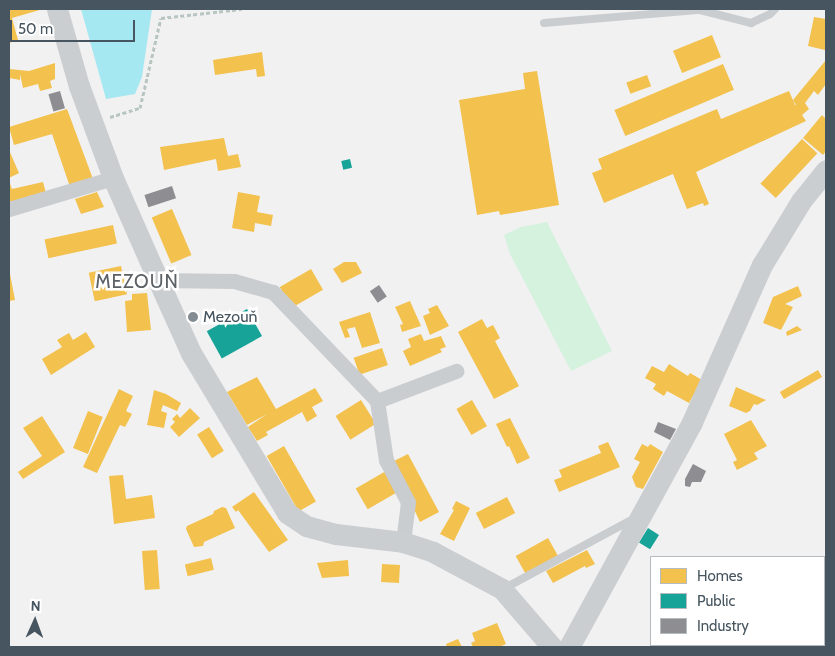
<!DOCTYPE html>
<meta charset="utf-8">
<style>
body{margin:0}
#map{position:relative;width:835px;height:656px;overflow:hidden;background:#f2f1f1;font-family:Cabin,sans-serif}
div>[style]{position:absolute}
.green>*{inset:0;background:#d4f2dd}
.water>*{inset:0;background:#a6e8f2}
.homes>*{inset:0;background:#f2c14e;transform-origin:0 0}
.public>*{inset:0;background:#17a398;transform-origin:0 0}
.industry>*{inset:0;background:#8d8d92;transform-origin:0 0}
.path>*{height:3px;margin-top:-1.5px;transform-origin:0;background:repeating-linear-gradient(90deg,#b8c6c1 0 4px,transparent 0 6.5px)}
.lane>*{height:8px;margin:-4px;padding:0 4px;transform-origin:4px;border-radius:4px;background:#cacdd0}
.street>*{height:15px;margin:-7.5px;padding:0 7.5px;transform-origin:7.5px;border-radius:7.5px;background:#cacdd0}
.secondary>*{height:21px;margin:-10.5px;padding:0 10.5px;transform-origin:10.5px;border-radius:10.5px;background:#cbced1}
.dots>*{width:14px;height:14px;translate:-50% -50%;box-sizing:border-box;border:2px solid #fff;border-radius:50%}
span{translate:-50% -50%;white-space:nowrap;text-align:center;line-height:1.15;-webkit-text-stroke:5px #fff;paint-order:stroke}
.poi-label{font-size:16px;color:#46555f}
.left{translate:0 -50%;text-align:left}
.quarter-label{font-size:19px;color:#5c6166;letter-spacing:1px}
.frame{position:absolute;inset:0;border:10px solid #46555f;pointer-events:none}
.legend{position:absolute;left:650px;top:556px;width:175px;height:90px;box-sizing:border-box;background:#fff;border:1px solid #b5bbbf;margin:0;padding:6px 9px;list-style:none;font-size:15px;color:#46555f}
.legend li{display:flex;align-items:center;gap:10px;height:25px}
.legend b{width:25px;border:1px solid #b5bbbf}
.north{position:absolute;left:10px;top:596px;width:50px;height:50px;-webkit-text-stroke:4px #fff;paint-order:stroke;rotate:2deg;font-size:14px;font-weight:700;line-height:20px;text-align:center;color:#46555f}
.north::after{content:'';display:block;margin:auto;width:18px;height:22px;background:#46555f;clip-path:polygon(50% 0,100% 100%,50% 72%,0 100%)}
.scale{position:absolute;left:10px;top:20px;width:125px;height:22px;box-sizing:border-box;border:2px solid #46555f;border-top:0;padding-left:6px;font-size:15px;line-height:18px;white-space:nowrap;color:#46555f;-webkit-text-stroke:4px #fff;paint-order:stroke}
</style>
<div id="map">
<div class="green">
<i style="clip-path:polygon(547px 222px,612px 351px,571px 371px,510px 254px,504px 235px,521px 227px)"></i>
</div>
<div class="water">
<i style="clip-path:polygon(81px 9px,152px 9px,142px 77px,135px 94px,106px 99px)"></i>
</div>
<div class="homes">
<i style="clip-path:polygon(9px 9px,43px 9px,12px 18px,18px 40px,9px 43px)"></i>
<i style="clip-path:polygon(814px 17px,826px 19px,825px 50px,808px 46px)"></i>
<i style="left:712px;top:35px;width:24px;height:42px;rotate:68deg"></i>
<i style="clip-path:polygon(262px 52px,265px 76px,257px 77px,256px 69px,215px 75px,213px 60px)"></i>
<i style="clip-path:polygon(826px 60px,826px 84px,818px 95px,814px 91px,805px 103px,809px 109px,802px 115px,806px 121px,696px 172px,709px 204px,704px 206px,703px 203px,687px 209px,673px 174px,604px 203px,592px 173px,602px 169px,598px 159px,717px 109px,721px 119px,789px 91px,795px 105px,796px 105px,793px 100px)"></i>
<i style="clip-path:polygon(55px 63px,55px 79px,50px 81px,52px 88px,40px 91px,38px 84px,23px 88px,20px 74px,20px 80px,9px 78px,9px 69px,29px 71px)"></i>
<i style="left:723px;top:64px;width:28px;height:118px;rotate:67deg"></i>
<i style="clip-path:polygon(537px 71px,559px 205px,500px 215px,499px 211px,477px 215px,459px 100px,525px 89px,523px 73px)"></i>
<i style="left:647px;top:75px;width:12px;height:22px;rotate:70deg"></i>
<i style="clip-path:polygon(67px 109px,93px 179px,70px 187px,52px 134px,14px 145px,9px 127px)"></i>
<i style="clip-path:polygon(822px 115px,826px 119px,826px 151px,823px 155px,803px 138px)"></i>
<i style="clip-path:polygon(224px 138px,228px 156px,238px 154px,241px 167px,218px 171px,216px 159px,164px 170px,160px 147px)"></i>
<i style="left:802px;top:139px;width:21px;height:61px;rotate:43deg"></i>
<i style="clip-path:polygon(9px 150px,19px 173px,9px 178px)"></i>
<i style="clip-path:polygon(9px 181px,12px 189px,43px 182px,46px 193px,9px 202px)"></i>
<i style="clip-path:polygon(97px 192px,104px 207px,81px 214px,75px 199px)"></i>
<i style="clip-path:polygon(238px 192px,260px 196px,257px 212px,273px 215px,271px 226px,255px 223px,254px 232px,232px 228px)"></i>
<i style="left:172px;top:209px;width:50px;height:22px;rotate:67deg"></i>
<i style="left:113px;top:225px;width:19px;height:70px;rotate:78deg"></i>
<i style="clip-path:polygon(344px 262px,356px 262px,362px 273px,342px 283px,333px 269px)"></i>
<i style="left:121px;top:266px;width:29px;height:33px;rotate:78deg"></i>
<i style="left:311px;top:269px;width:24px;height:36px;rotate:60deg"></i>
<i style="clip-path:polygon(10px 274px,15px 300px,9px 301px,9px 275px)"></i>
<i style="clip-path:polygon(798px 286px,802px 296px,785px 304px,793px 307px,781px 330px,763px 323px,773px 297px)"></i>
<i style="clip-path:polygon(147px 293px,151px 330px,127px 332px,125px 301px,132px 300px,132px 294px)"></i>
<i style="clip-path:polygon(410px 301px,421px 326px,402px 332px,400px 325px,403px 324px,395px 307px)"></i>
<i style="clip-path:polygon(437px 305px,449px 326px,430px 335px,423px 316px,430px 313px,428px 309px)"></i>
<i style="clip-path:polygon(370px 312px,380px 343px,362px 348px,355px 327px,347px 329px,350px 337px,345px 338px,339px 322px)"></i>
<i style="clip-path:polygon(482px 319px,487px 328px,493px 325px,500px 338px,495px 341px,519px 386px,494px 399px,458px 332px)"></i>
<i style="clip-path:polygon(797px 326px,802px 330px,787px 336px,786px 332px)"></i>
<i style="clip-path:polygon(86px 332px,95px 347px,51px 375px,42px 359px,62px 347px,57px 340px,69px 333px,73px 340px)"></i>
<i style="clip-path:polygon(421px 334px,424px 341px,441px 336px,446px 347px,440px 349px,442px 352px,410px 366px,403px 351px,411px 347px,408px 339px)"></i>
<i style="left:382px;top:348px;width:18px;height:30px;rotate:71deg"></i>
<i style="clip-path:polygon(669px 364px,688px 376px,690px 373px,702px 380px,689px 403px,667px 391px,664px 396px,653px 389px,656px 384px,645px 378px,652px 366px,664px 372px)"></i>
<i style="left:818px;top:370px;width:8px;height:44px;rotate:60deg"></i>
<i style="clip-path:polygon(257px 377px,276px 409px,315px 388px,323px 401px,312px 407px,317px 416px,307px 422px,302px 412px,266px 432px,268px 435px,257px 441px,248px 427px,267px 414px,247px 425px,227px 392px)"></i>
<i style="clip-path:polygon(736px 387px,766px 400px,757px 405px,754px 404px,750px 411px,746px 413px,729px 406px)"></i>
<i style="clip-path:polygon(119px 389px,133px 396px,126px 411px,132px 414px,125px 427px,120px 425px,97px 473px,83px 467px)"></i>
<i style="clip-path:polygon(154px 390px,166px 394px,181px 403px,177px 411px,163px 405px,161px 411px,167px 413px,164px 428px,147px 425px)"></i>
<i style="left:361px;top:400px;width:28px;height:30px;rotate:58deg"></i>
<i style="left:472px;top:400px;width:30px;height:18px;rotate:60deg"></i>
<i style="clip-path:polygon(190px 408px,200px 418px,179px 437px,170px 427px,175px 422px,172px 419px,177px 414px,180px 418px)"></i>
<i style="left:88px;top:411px;width:16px;height:40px;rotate:22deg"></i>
<i style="clip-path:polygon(42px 416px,65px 452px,23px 479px,18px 472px,42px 456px,23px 428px)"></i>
<i style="clip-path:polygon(510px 418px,530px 458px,517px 464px,509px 446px,507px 447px,496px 424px)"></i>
<i style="clip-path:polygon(751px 420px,767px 446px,754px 453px,758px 459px,737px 470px,733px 462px,737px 460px,724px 434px)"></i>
<i style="left:209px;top:427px;width:28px;height:14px;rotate:58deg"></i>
<i style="clip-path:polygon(608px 442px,620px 467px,559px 492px,554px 480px,562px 477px,559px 470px,601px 453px,598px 446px)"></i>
<i style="clip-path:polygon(642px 444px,648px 447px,650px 444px,663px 452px,643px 489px,636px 487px,632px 477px,640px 462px,634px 459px)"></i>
<i style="left:284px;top:446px;width:64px;height:20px;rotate:60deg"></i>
<i style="clip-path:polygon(408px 454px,439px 512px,420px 522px,392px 462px)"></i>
<i style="left:386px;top:471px;width:24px;height:35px;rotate:60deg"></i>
<i style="clip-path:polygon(123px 475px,126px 499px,152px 495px,155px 518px,114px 524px,109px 476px)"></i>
<i style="clip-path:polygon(254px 492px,288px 540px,269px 552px,238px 510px,236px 512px,232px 507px)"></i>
<i style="left:507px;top:497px;width:18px;height:35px;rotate:63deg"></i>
<i style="clip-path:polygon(456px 501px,470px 508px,454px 541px,440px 534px,454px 510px,452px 509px)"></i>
<i style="clip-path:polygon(222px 507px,226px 508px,235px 528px,204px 542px,203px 546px,194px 547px,186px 529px,187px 526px,213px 514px,214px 511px)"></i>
<i style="left:548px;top:538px;width:21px;height:37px;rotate:61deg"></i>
<i style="left:157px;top:550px;width:39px;height:15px;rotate:86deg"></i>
<i style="clip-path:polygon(587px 550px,595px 564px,586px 568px,585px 566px,553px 583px,546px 571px)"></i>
<i style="left:211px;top:558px;width:12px;height:27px;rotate:76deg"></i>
<i style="clip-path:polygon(348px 560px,349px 576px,322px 578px,317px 563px)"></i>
<i style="left:382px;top:564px;width:18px;height:18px;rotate:3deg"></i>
<i style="clip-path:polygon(497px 623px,506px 644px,499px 647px,473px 647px,471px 643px,475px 641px,472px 633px)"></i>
<i style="clip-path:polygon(458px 639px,462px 647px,447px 647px,446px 644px)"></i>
</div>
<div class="public">
<i style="left:350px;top:159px;width:9px;height:9px;rotate:77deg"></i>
<i style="left:247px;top:309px;width:31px;height:46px;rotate:61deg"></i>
<i style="left:648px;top:528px;width:13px;height:17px;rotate:32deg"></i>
</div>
<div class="industry">
<i style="left:60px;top:91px;width:18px;height:12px;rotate:74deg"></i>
<i style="left:172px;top:186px;width:13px;height:29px;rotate:72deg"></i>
<i style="left:379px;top:285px;width:14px;height:11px;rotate:56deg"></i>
<i style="clip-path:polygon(658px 422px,676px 429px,670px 440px,654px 432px)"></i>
<i style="clip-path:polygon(693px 464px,706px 471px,701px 482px,692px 482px,690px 487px,685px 486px,685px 479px)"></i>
</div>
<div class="path">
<i style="left:110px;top:117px;width:31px;rotate:-17deg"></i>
<i style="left:140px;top:108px;width:92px;rotate:-76.9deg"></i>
<i style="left:161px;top:18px;width:81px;rotate:-6.4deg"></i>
</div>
<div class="lane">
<i style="left:544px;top:23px;width:157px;rotate:-4.8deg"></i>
<i style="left:700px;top:10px;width:53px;rotate:14.3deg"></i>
<i style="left:751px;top:23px;width:21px;rotate:-25deg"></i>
<i style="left:770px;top:14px;width:7px;rotate:-45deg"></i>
<i style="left:505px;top:588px;width:145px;rotate:-28.3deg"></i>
</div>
<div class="street">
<i style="left:9px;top:209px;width:109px;rotate:-16.6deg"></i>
<i style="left:158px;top:280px;width:76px;rotate:0.8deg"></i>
<i style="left:234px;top:281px;width:41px;rotate:15.8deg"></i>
<i style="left:273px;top:292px;width:151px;rotate:46.3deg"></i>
<i style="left:377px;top:401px;width:60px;rotate:81.3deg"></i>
<i style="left:386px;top:460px;width:47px;rotate:62.4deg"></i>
<i style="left:408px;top:502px;width:40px;rotate:97.1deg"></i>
<i style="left:377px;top:401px;width:85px;rotate:-20.8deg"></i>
</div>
<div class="secondary">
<i style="left:57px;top:9px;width:80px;rotate:74.1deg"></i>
<i style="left:79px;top:86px;width:98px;rotate:69.7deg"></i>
<i style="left:113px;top:178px;width:111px;rotate:66.2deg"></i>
<i style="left:158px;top:280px;width:80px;rotate:65.7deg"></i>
<i style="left:191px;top:353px;width:187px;rotate:59deg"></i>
<i style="left:287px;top:513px;width:23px;rotate:34deg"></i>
<i style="left:306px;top:526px;width:31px;rotate:15deg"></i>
<i style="left:336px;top:534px;width:67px;rotate:6.8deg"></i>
<i style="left:403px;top:542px;width:32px;rotate:18deg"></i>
<i style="left:433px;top:552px;width:78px;rotate:28.2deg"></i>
<i style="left:502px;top:589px;width:77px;rotate:49.2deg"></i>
<i style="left:569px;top:647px;width:256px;rotate:-61.3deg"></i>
<i style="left:692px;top:422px;width:172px;rotate:-66deg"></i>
<i style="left:762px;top:265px;width:75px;rotate:-58.6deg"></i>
<i style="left:801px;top:201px;width:40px;rotate:-51deg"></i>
</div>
<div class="dots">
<i style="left:193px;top:317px;background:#828c92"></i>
</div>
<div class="poi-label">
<span class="left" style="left:203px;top:317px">Mezouň</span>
</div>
<div class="quarter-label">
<span style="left:137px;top:282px">MEZOUŇ</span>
</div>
<div class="frame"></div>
<ul class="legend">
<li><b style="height:14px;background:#f2c14e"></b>Homes</li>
<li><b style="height:14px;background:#17a398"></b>Public</li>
<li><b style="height:14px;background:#8d8d92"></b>Industry</li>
</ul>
<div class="north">N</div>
<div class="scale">50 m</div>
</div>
